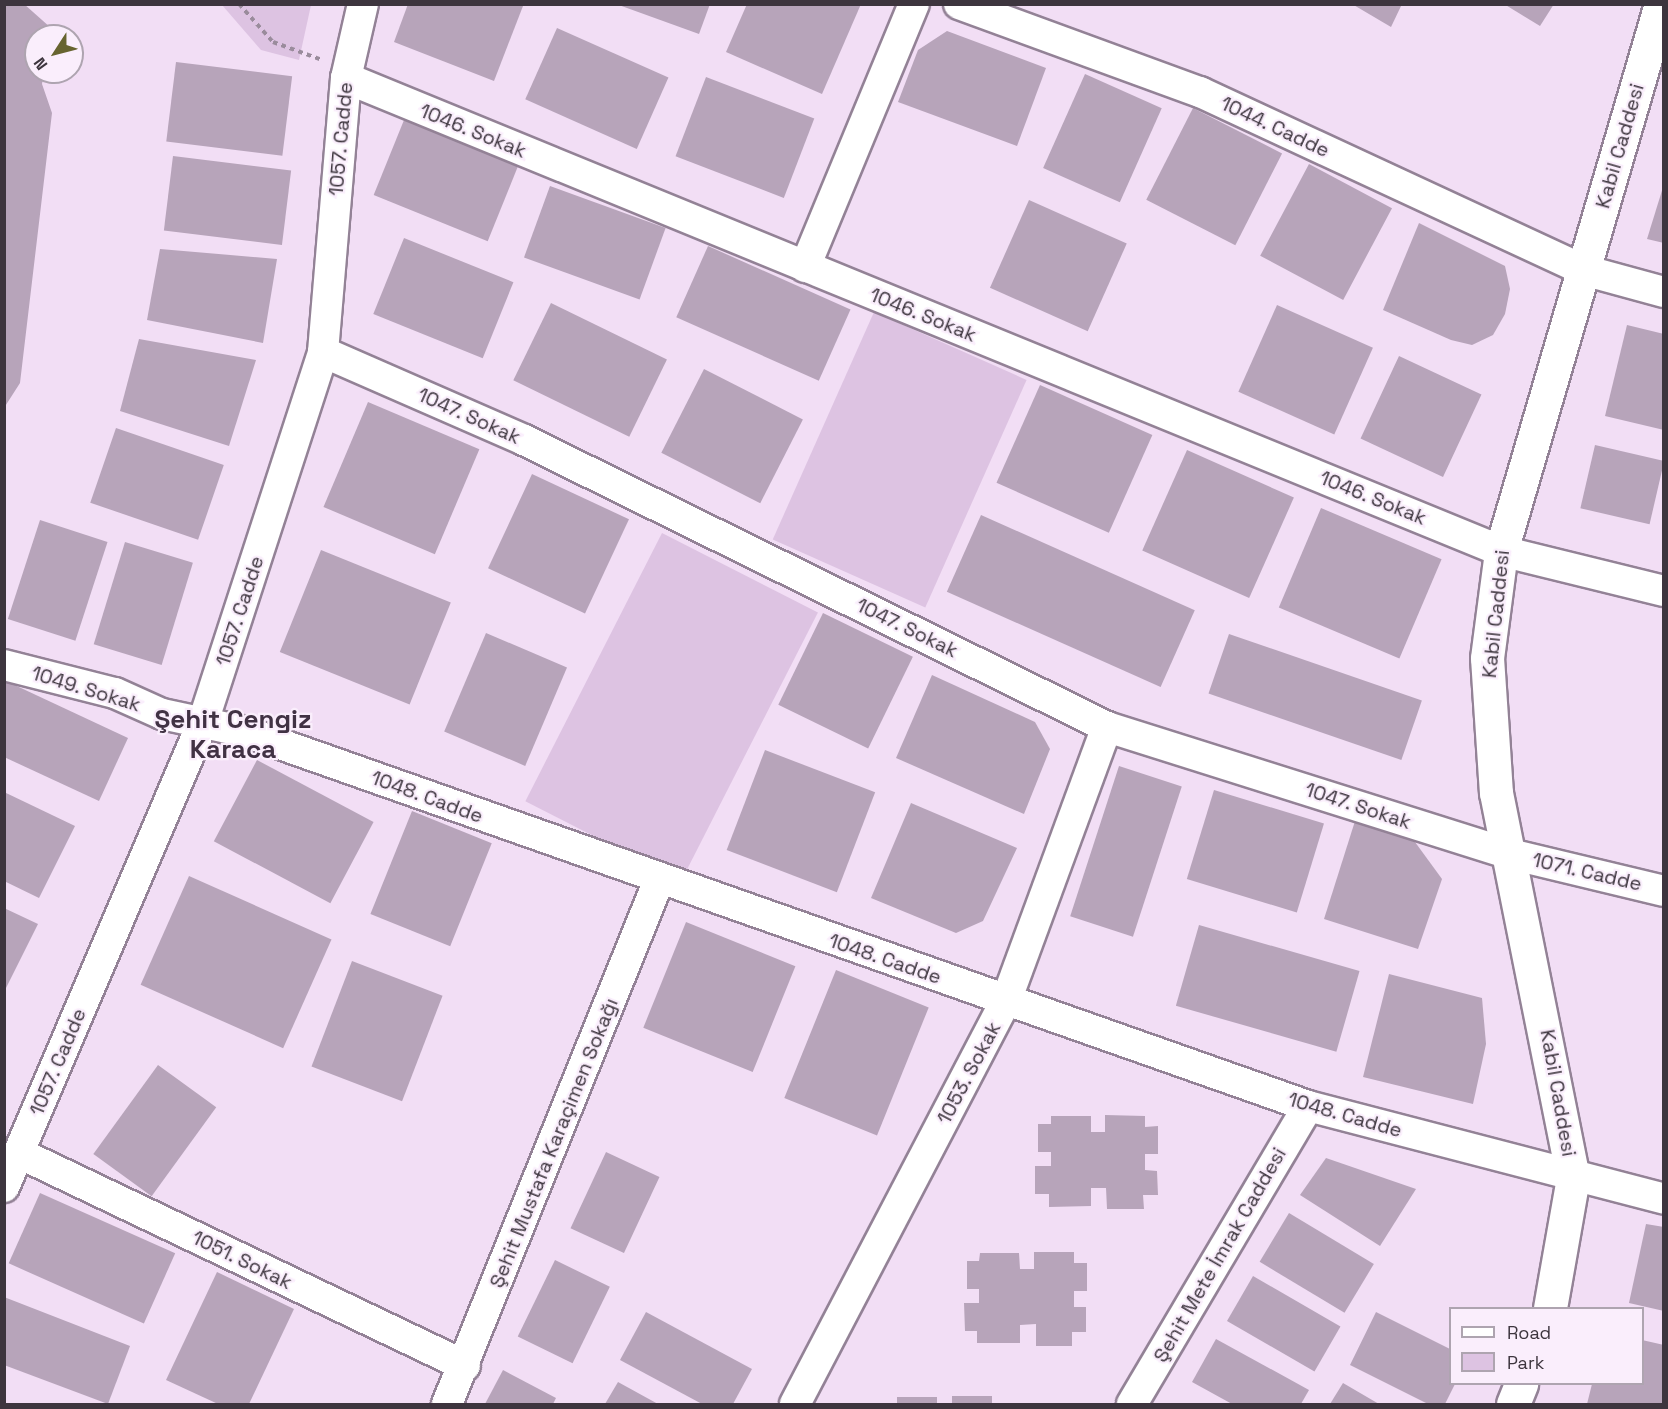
<!DOCTYPE html>
<meta charset="utf-8">
<style>
body{margin:0}
#map{position:relative;width:1668px;height:1409px;overflow:hidden;background:#f2def5;font-family:"Space Grotesk",sans-serif}
div>[style]{position:absolute}
.green>*{inset:0;background:#ddc3e2;transform-origin:0 0}
.building>*{inset:0;background:#b7a4ba;transform-origin:0 0}
.path>*{height:4px;margin-top:-2px;transform-origin:0;background:repeating-linear-gradient(90deg,#9a8c9c 0 4.5px,transparent 0 9px)}
.roads{filter:drop-shadow(2px 0 #938296) drop-shadow(-2px 0 #938296) drop-shadow(0 2px #938296) drop-shadow(0 -2px #938296)}
.minor>*{height:30px;margin:-15px;padding:0 15px;transform-origin:15px;border-radius:15px;background:#fff}
.major>*{height:33px;margin:-16.5px;padding:0 16.5px;transform-origin:16.5px;border-radius:16.5px;background:#fff}
span{translate:-50% -50%;white-space:nowrap;text-align:center;line-height:1.15;-webkit-text-stroke:4.5px #faeefc;paint-order:stroke}
.street-label{font-size:20px;color:#3d353e}
.district-label{font-size:26px;color:#413244;font-weight:700}
.frame{position:absolute;inset:0;border:6px solid #3d353e;pointer-events:none}
.legend{position:absolute;left:1449px;top:1307px;width:195px;height:78px;box-sizing:border-box;background:#faeefc;border:2px solid #aea4b0;margin:0;padding:8px 10px;list-style:none;font-size:18px;color:#3d353e}
.legend li{display:flex;align-items:center;gap:12px;height:30px}
.legend b{width:30px;border:2px solid #aea4b0}
.north{position:absolute;left:24px;top:24px;width:60px;height:60px;box-sizing:border-box;background:#faeefc;border:2px solid #aea4b0;border-radius:50%;rotate:234deg;font-size:16px;font-weight:700;line-height:24px;text-align:center;color:#3d353e}
.north::after{content:'';display:block;margin:auto;width:21px;height:27px;background:#676430;clip-path:polygon(50% 0,100% 100%,50% 72%,0 100%)}
</style>
<div id="map">
<div class="green">
<i style="clip-path:polygon(222px 5px,311px 5px,299px 60px,261px 50px)"></i>
<i style="left:874px;top:312px;width:167px;height:249px;rotate:24deg"></i>
<i style="left:662px;top:533px;width:175px;height:301px;rotate:27deg"></i>
</div>
<div class="building">
<i style="clip-path:polygon(4px 4px,24px 4px,60px 36px,36px 36px,36px 72px,44px 72px,42px 84px,52px 113px,20px 383px,4px 408px)"></i>
<i style="clip-path:polygon(408px 4px,523px 6px,494px 81px,394px 42px)"></i>
<i style="clip-path:polygon(616px 4px,710px 4px,699px 34px)"></i>
<i style="clip-path:polygon(747px 4px,861px 4px,822px 94px,726px 52px)"></i>
<i style="clip-path:polygon(1352px 4px,1402px 4px,1391px 27px)"></i>
<i style="clip-path:polygon(1504px 4px,1554px 4px,1540px 26px)"></i>
<i style="left:557px;top:28px;width:122px;height:78px;rotate:24deg"></i>
<i style="clip-path:polygon(947px 31px,1046px 68px,1017px 146px,898px 102px,918px 50px)"></i>
<i style="left:176px;top:62px;width:117px;height:80px;rotate:7deg"></i>
<i style="left:1085px;top:74px;width:84px;height:103px;rotate:24deg"></i>
<i style="left:706px;top:77px;width:116px;height:85px;rotate:21deg"></i>
<i style="left:1193px;top:108px;width:100px;height:103px;rotate:27deg"></i>
<i style="left:404px;top:120px;width:123px;height:81px;rotate:22deg"></i>
<i style="left:173px;top:156px;width:119px;height:75px;rotate:7deg"></i>
<i style="left:1309px;top:164px;width:94px;height:104px;rotate:28deg"></i>
<i style="clip-path:polygon(1664px 184px,1664px 243px,1647px 239px)"></i>
<i style="left:550px;top:186px;width:123px;height:76px;rotate:20deg"></i>
<i style="left:1029px;top:200px;width:107px;height:96px;rotate:24deg"></i>
<i style="clip-path:polygon(1419px 223px,1505px 266px,1510px 289px,1505px 314px,1493px 335px,1472px 345px,1451px 340px,1383px 310px)"></i>
<i style="left:404px;top:238px;width:118px;height:82px;rotate:22deg"></i>
<i style="left:708px;top:246px;width:156px;height:78px;rotate:24deg"></i>
<i style="clip-path:polygon(160px 249px,277px 259px,263px 343px,147px 320px)"></i>
<i style="left:551px;top:303px;width:129px;height:86px;rotate:26deg"></i>
<i style="left:1277px;top:305px;width:105px;height:95px;rotate:24deg"></i>
<i style="clip-path:polygon(1627px 325px,1664px 334px,1664px 430px,1605px 416px)"></i>
<i style="clip-path:polygon(139px 339px,256px 360px,229px 446px,120px 411px)"></i>
<i style="left:1399px;top:356px;width:91px;height:91px;rotate:25deg"></i>
<i style="left:704px;top:369px;width:111px;height:94px;rotate:27deg"></i>
<i style="left:1040px;top:385px;width:123px;height:107px;rotate:24deg"></i>
<i style="left:368px;top:402px;width:121px;height:114px;rotate:23deg"></i>
<i style="left:116px;top:428px;width:114px;height:79px;rotate:19deg"></i>
<i style="left:1595px;top:445px;width:71px;height:65px;rotate:13deg"></i>
<i style="left:1187px;top:450px;width:117px;height:110px;rotate:24deg"></i>
<i style="left:532px;top:474px;width:107px;height:104px;rotate:25deg"></i>
<i style="left:1321px;top:508px;width:131px;height:108px;rotate:23deg"></i>
<i style="left:981px;top:515px;width:234px;height:84px;rotate:24deg"></i>
<i style="left:40px;top:520px;width:71px;height:104px;rotate:18deg"></i>
<i style="left:125px;top:542px;width:71px;height:107px;rotate:17deg"></i>
<i style="left:321px;top:550px;width:140px;height:110px;rotate:22deg"></i>
<i style="left:823px;top:613px;width:100px;height:102px;rotate:26deg"></i>
<i style="left:486px;top:633px;width:88px;height:107px;rotate:23deg"></i>
<i style="left:1229px;top:634px;width:204px;height:63px;rotate:19deg"></i>
<i style="clip-path:polygon(932px 675px,1035px 722px,1050px 749px,1024px 814px,896px 758px)"></i>
<i style="clip-path:polygon(6px 681px,128px 738px,99px 801px,4px 757px)"></i>
<i style="left:765px;top:750px;width:118px;height:107px;rotate:21deg"></i>
<i style="left:257px;top:760px;width:132px;height:92px;rotate:28deg"></i>
<i style="left:1119px;top:766px;width:66px;height:158px;rotate:18deg"></i>
<i style="left:1214px;top:790px;width:115px;height:93px;rotate:17deg"></i>
<i style="clip-path:polygon(4px 792px,75px 826px,39px 898px,4px 881px)"></i>
<i style="clip-path:polygon(911px 803px,1017px 848px,983px 921px,956px 933px,871px 898px)"></i>
<i style="left:412px;top:811px;width:86px;height:111px;rotate:22deg"></i>
<i style="clip-path:polygon(1355px 821px,1415px 842px,1442px 879px,1418px 949px,1324px 919px)"></i>
<i style="left:189px;top:876px;width:156px;height:119px;rotate:24deg"></i>
<i style="clip-path:polygon(4px 908px,38px 924px,4px 992px)"></i>
<i style="left:686px;top:922px;width:118px;height:114px;rotate:22deg"></i>
<i style="left:1199px;top:925px;width:167px;height:84px;rotate:16deg"></i>
<i style="left:352px;top:961px;width:97px;height:113px;rotate:21deg"></i>
<i style="left:836px;top:970px;width:100px;height:138px;rotate:22deg"></i>
<i style="clip-path:polygon(1389px 974px,1482px 998px,1486px 1044px,1473px 1104px,1363px 1077px)"></i>
<i style="left:158px;top:1065px;width:72px;height:110px;rotate:36deg"></i>
<i style="clip-path:polygon(1105px 1115px,1145px 1116px,1145px 1127px,1158px 1126px,1158px 1154px,1145px 1154px,1145px 1170px,1157px 1171px,1158px 1195px,1143px 1195px,1144px 1209px,1107px 1209px,1106px 1188px,1091px 1188px,1091px 1206px,1049px 1207px,1049px 1194px,1035px 1194px,1035px 1166px,1051px 1166px,1051px 1152px,1038px 1152px,1038px 1124px,1051px 1124px,1051px 1116px,1091px 1116px,1091px 1132px,1105px 1132px)"></i>
<i style="left:606px;top:1152px;width:59px;height:84px;rotate:25deg"></i>
<i style="clip-path:polygon(1326px 1158px,1416px 1189px,1380px 1246px,1300px 1195px)"></i>
<i style="left:40px;top:1193px;width:148px;height:77px;rotate:24deg"></i>
<i style="left:1289px;top:1213px;width:99px;height:57px;rotate:31deg"></i>
<i style="clip-path:polygon(1646px 1224px,1664px 1227px,1664px 1311px,1629px 1303px)"></i>
<i style="clip-path:polygon(1034px 1252px,1074px 1252px,1074px 1263px,1087px 1263px,1087px 1291px,1074px 1291px,1074px 1307px,1086px 1307px,1086px 1332px,1072px 1332px,1072px 1346px,1036px 1346px,1036px 1324px,1020px 1325px,1020px 1343px,977px 1343px,977px 1331px,965px 1331px,964px 1303px,979px 1303px,979px 1289px,967px 1289px,967px 1261px,979px 1261px,980px 1253px,1019px 1253px,1020px 1269px,1034px 1269px)"></i>
<i style="left:555px;top:1260px;width:61px;height:85px;rotate:26deg"></i>
<i style="clip-path:polygon(217px 1272px,294px 1309px,249px 1404px,218px 1404px,166px 1380px)"></i>
<i style="left:1253px;top:1276px;width:101px;height:52px;rotate:30deg"></i>
<i style="clip-path:polygon(4px 1297px,130px 1346px,108px 1404px,4px 1365px)"></i>
<i style="clip-path:polygon(646px 1312px,752px 1369px,733px 1404px,702px 1404px,620px 1360px)"></i>
<i style="clip-path:polygon(1376px 1312px,1450px 1349px,1450px 1384px,1455px 1384px,1445px 1404px,1428px 1404px,1350px 1365px)"></i>
<i style="clip-path:polygon(1216px 1339px,1309px 1390px,1301px 1404px,1232px 1404px,1192px 1382px)"></i>
<i style="clip-path:polygon(1642px 1340px,1664px 1345px,1664px 1404px,1587px 1404px,1592px 1384px,1642px 1384px)"></i>
<i style="clip-path:polygon(503px 1370px,556px 1398px,553px 1404px,485px 1404px)"></i>
<i style="clip-path:polygon(618px 1382px,658px 1404px,605px 1404px)"></i>
<i style="clip-path:polygon(1343px 1383px,1379px 1404px,1330px 1404px)"></i>
<i style="left:952px;top:1396px;width:40px;height:8px"></i>
<i style="left:897px;top:1397px;width:40px;height:7px"></i>
</div>
<div class="path">
<i style="left:239px;top:4px;width:51px;rotate:48.2deg"></i>
<i style="left:273px;top:42px;width:52px;rotate:20.2deg"></i>
</div>
<div class="roads">
<div class="minor">
<i style="left:959px;top:4px;width:257px;rotate:20.1deg"></i>
<i style="left:1200px;top:92px;width:422px;rotate:24.9deg"></i>
<i style="left:1583px;top:270px;width:84px;rotate:15.2deg"></i>
<i style="left:346px;top:78px;width:1248px;rotate:22.27deg"></i>
<i style="left:1501px;top:551px;width:168px;rotate:13.8deg"></i>
<i style="left:805px;top:267px;width:285px;rotate:-67.5deg"></i>
<i style="left:323px;top:352px;width:219px;rotate:23.6deg"></i>
<i style="left:524px;top:440px;width:650px;rotate:26.21deg"></i>
<i style="left:1107px;top:727px;width:423px;rotate:17.5deg"></i>
<i style="left:1510px;top:854px;width:158px;rotate:13.5deg"></i>
<i style="left:4px;top:665px;width:114px;rotate:14.2deg"></i>
<i style="left:115px;top:693px;width:51px;rotate:24.1deg"></i>
<i style="left:162px;top:714px;width:86px;rotate:12.1deg"></i>
<i style="left:246px;top:732px;width:1126px;rotate:19.4deg"></i>
<i style="left:1308px;top:1106px;width:368px;rotate:14.6deg"></i>
<i style="left:19px;top:1153px;width:494px;rotate:25.5deg"></i>
<i style="left:4px;top:1187px;width:506px;rotate:-66.83deg"></i>
<i style="left:203px;top:722px;width:389px;rotate:-72deg"></i>
<i style="left:323px;top:352px;width:275px;rotate:-85.2deg"></i>
<i style="left:346px;top:78px;width:76px;rotate:-77.1deg"></i>
<i style="left:447px;top:1404px;width:565px;rotate:-67.97deg"></i>
<i style="left:795px;top:1404px;width:455px;rotate:-62.4deg"></i>
<i style="left:1006px;top:1001px;width:292px;rotate:-69.8deg"></i>
<i style="left:1132px;top:1404px;width:346px;rotate:-59.4deg"></i>
</div>
<div class="major">
<i style="left:1550px;top:1308px;width:132px;rotate:-80deg"></i>
<i style="left:1573px;top:1178px;width:393px;rotate:-101.3deg"></i>
<i style="left:1496px;top:793px;width:135px;rotate:-93.8deg"></i>
<i style="left:1487px;top:658px;width:108px;rotate:-82.5deg"></i>
<i style="left:1501px;top:551px;width:570px;rotate:-73.7deg"></i>
<i style="left:1513px;top:1404px;width:22px;rotate:-68deg"></i>
</div>
</div>
<div class="street-label">
<span style="left:1275px;top:127px;rotate:25deg">1044. Cadde</span>
<span style="left:473px;top:131px;rotate:22deg">1046. Sokak</span>
<span style="left:341px;top:139px;rotate:-85deg">1057. Cadde</span>
<span style="left:1620px;top:146px;rotate:-74deg">Kabil Caddesi</span>
<span style="left:923px;top:315px;rotate:22deg">1046. Sokak</span>
<span style="left:469px;top:416px;rotate:24deg">1047. Sokak</span>
<span style="left:1373px;top:498px;rotate:22deg">1046. Sokak</span>
<span style="left:240px;top:611px;rotate:-72deg">1057. Cadde</span>
<span style="left:1496px;top:614px;rotate:-84deg">Kabil Caddesi</span>
<span style="left:907px;top:628px;rotate:26deg">1047. Sokak</span>
<span style="left:86px;top:689px;rotate:17deg">1049. Sokak</span>
<span style="left:427px;top:797px;rotate:20deg">1048. Cadde</span>
<span style="left:1358px;top:806px;rotate:18deg">1047. Sokak</span>
<span style="left:1587px;top:872px;rotate:13deg">1071. Cadde</span>
<span style="left:885px;top:959px;rotate:19deg">1048. Cadde</span>
<span style="left:58px;top:1062px;rotate:-67deg">1057. Cadde</span>
<span style="left:969px;top:1073px;rotate:-62deg">1053. Sokak</span>
<span style="left:1558px;top:1093px;rotate:80deg">Kabil Caddesi</span>
<span style="left:1345px;top:1115px;rotate:16deg">1048. Cadde</span>
<span style="left:554px;top:1143px;rotate:-68deg">Şehit Mustafa Karaçimen Sokağı</span>
<span style="left:1220px;top:1255px;rotate:-60deg">Şehit Mete İmrak Caddesi</span>
<span style="left:242px;top:1260px;rotate:26deg">1051. Sokak</span>
</div>
<div class="district-label">
<span style="left:233px;top:735px">Şehit Cengiz<br>Karaca</span>
</div>
<div class="frame"></div>
<ul class="legend">
<li><b style="height:8px;background:#fff"></b>Road</li>
<li><b style="height:16px;background:#ddc3e2"></b>Park</li>
</ul>
<div class="north">N</div>
</div>
